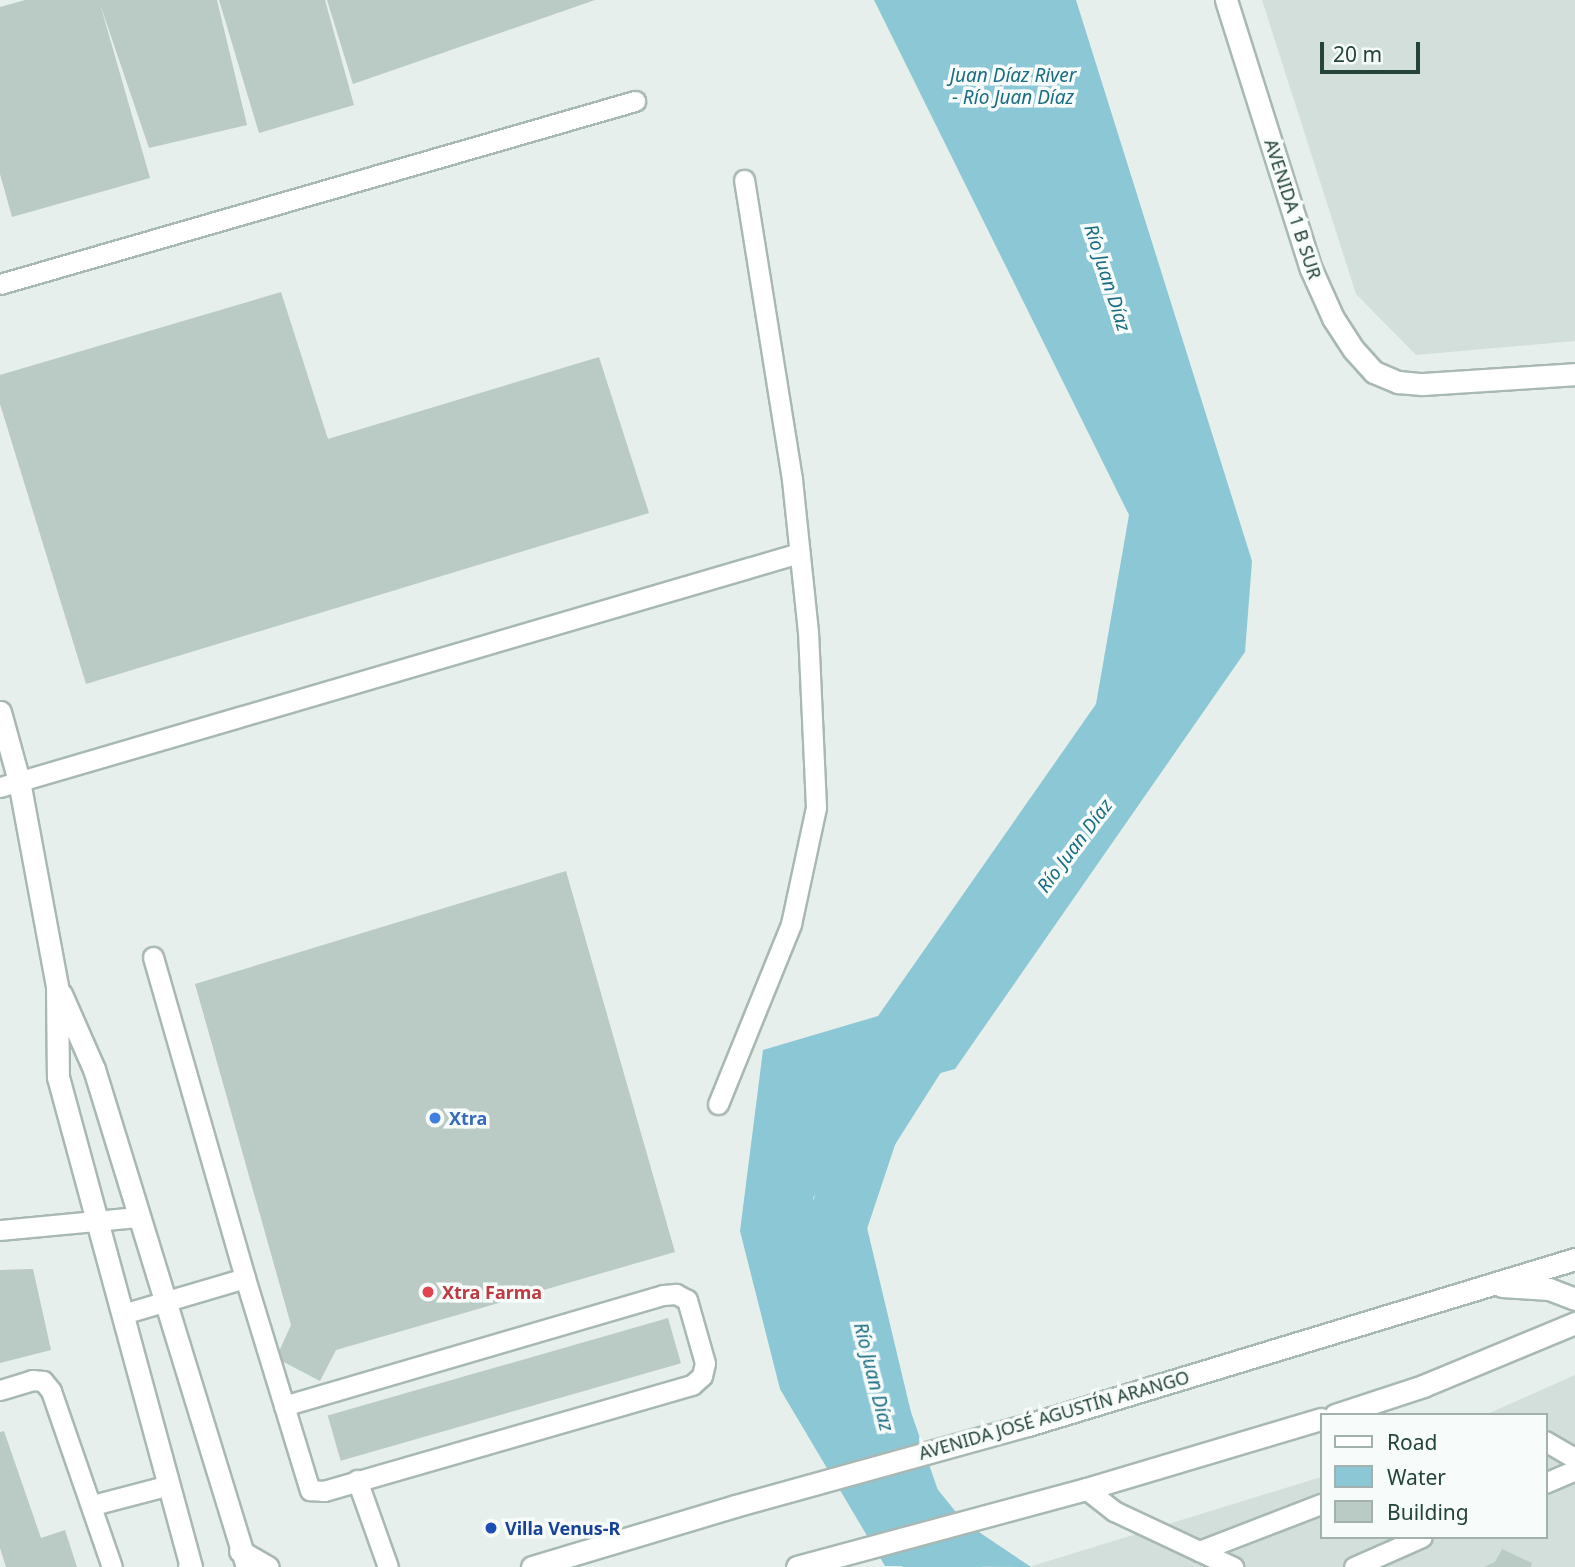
<!DOCTYPE html>
<meta charset="utf-8">
<style>
body{margin:0}
#map{position:relative;width:1575px;height:1567px;overflow:hidden;background:#e6efeb;font-family:"Noto Sans",sans-serif}
div>[style]{position:absolute}
.built>*{inset:0;background:#d3dfda}
.water>*{inset:0;background:#8cc7d6}
.river>*{height:60px;margin:-30px;padding:0 30px;transform-origin:30px;border-radius:30px;background:#8cc7d6}
.building>*{inset:0;background:#bacac4;transform-origin:0 0}
.roads{filter:drop-shadow(2px 0 #a8b8b3) drop-shadow(-2px 0 #a8b8b3) drop-shadow(0 2px #a8b8b3) drop-shadow(0 -2px #a8b8b3)}
.lane>*{height:19px;margin:-9.5px;padding:0 9.5px;transform-origin:9.5px;border-radius:9.5px;background:#fff}
.street>*{height:21px;margin:-10.5px;padding:0 10.5px;transform-origin:10.5px;border-radius:10.5px;background:#fff}
.secondary>*{height:21px;margin:-10.5px;padding:0 10.5px;transform-origin:10.5px;border-radius:10.5px;background:#fff}
.dots>*{width:19px;height:19px;translate:-50% -50%;box-sizing:border-box;border:4px solid #f7fbf9;border-radius:50%}
span{translate:-50% -50%;white-space:nowrap;text-align:center;line-height:1.15;-webkit-text-stroke:7px #f7fbf9;paint-order:stroke}
.street-label{font-size:18px;color:#23433b}
.shop-label{font-size:18px;color:#366cbe;font-weight:700}
.left{translate:0 -50%;text-align:left}
.health-label{font-size:18px;color:#be3a42;font-weight:700}
.transit-label{font-size:18px;color:#164399;font-weight:700}
.water-label{font-size:19px;color:#196d82;font-style:italic}
.legend{position:absolute;left:1320px;top:1413px;width:228px;height:126px;box-sizing:border-box;background:#f7fbf9;border:2px solid #a2b1ad;margin:0;padding:9px 12px;list-style:none;font-size:21px;color:#23433b}
.legend li{display:flex;align-items:center;gap:14px;height:35px}
.legend b{width:35px;border:2px solid #a2b1ad}
.scale{position:absolute;left:1320px;top:42px;width:100px;height:32px;box-sizing:border-box;border:4px solid #23433b;border-top:0;padding-left:9px;font-size:21px;line-height:24px;white-space:nowrap;color:#23433b;-webkit-text-stroke:5px #f7fbf9;paint-order:stroke}
</style>
<div id="map">
<div class="built">
<i style="clip-path:polygon(1262px 0,1575px 0,1575px 341px,1416px 355px,1356px 294px)"></i>
<i style="clip-path:polygon(1575px 1375px,1575px 1567px,1029px 1567px,1321px 1477px,1321px 1537px,1545px 1537px,1545px 1415px,1485px 1415px)"></i>
</div>
<div class="water">
<i style="clip-path:polygon(874px 0,1076px 0,1252px 561px,1245px 652px,955px 1069px,883px 1089px,813px 1198px,851px 1382px,964px 1522px,1031px 1567px,885px 1566px,780px 1389px,740px 1231px,763px 1050px,878px 1016px,1096px 704px,1129px 515px)"></i>
</div>
<div class="river">
<i style="left:940px;top:1018px;width:134px;rotate:122.5deg"></i>
<i style="left:868px;top:1131px;width:101px;rotate:108.4deg"></i>
<i style="left:836px;top:1227px;width:198px;rotate:76.6deg"></i>
<i style="left:882px;top:1420px;width:135px;rotate:71deg"></i>
<i style="left:926px;top:1548px;width:32px;rotate:36deg"></i>
</div>
<div class="building">
<i style="clip-path:polygon(25px 0,217px 0,247px 125px,149px 148px,100px 4px,150px 178px,12px 217px,0 174px,0 7px)"></i>
<i style="clip-path:polygon(219px 0,325px 0,354px 105px,259px 133px)"></i>
<i style="clip-path:polygon(327px 0,595px 0,353px 84px)"></i>
<i style="clip-path:polygon(281px 292px,328px 439px,599px 357px,649px 513px,86px 684px,0 404px,0 375px)"></i>
<i style="clip-path:polygon(566px 871px,675px 1252px,336px 1350px,320px 1381px,276px 1358px,291px 1325px,195px 984px)"></i>
<i style="clip-path:polygon(33px 1269px,51px 1350px,0 1363px,0 1270px)"></i>
<i style="left:668px;top:1318px;width:47px;height:354px;rotate:74deg"></i>
<i style="clip-path:polygon(4px 1431px,41px 1538px,65px 1530px,77px 1567px,6px 1567px,0 1548px,0 1432px)"></i>
<i style="clip-path:polygon(1502px 1549px,1532px 1563px,1531px 1567px,1484px 1567px,1495px 1562px)"></i>
</div>
<div class="roads">
<div class="lane">
<i style="left:0;top:284px;width:661px;rotate:-16.08deg"></i>
<i style="left:0;top:787px;width:833px;rotate:-16.32deg"></i>
<i style="left:153px;top:957px;width:334px;rotate:74deg"></i>
<i style="left:245px;top:1278px;width:222px;rotate:73deg"></i>
<i style="left:310px;top:1490px;width:14px;rotate:4deg"></i>
<i style="left:324px;top:1491px;width:383px;rotate:-16.1deg"></i>
<i style="left:692px;top:1385px;width:13px;rotate:-42deg"></i>
<i style="left:702px;top:1376px;width:13px;rotate:-77deg"></i>
<i style="left:705px;top:1363px;width:66px;rotate:-105.9deg"></i>
<i style="left:687px;top:1300px;width:13px;rotate:-151deg"></i>
<i style="left:676px;top:1294px;width:13px;rotate:176deg"></i>
<i style="left:663px;top:1295px;width:395px;rotate:163.7deg"></i>
<i style="left:718px;top:1104px;width:194px;rotate:-67.9deg"></i>
<i style="left:791px;top:924px;width:120px;rotate:-77.9deg"></i>
<i style="left:816px;top:807px;width:175px;rotate:-92.6deg"></i>
<i style="left:808px;top:632px;width:154px;rotate:-96deg"></i>
<i style="left:792px;top:479px;width:303px;rotate:-99.1deg"></i>
<i style="left:0;top:1230px;width:139px;rotate:-5.4deg"></i>
<i style="left:123px;top:1314px;width:127px;rotate:-16.4deg"></i>
<i style="left:0;top:1390px;width:34px;rotate:-17deg"></i>
<i style="left:32px;top:1380px;width:11px;rotate:5deg"></i>
<i style="left:43px;top:1381px;width:13px;rotate:51deg"></i>
<i style="left:51px;top:1391px;width:186px;rotate:70.9deg"></i>
<i style="left:1545px;top:1441px;width:34px;rotate:30deg"></i>
<i style="left:357px;top:1480px;width:92px;rotate:70.4deg"></i>
<i style="left:1545px;top:1483px;width:33px;rotate:-23deg"></i>
<i style="left:1086px;top:1489px;width:36px;rotate:38deg"></i>
<i style="left:1114px;top:1511px;width:132px;rotate:25.2deg"></i>
<i style="left:93px;top:1505px;width:79px;rotate:-14.7deg"></i>
<i style="left:1199px;top:1551px;width:131px;rotate:-21.1deg"></i>
<i style="left:1354px;top:1567px;width:74px;rotate:-23.8deg"></i>
</div>
<div class="street">
<i style="left:1226px;top:0;width:282px;rotate:72.5deg"></i>
<i style="left:1311px;top:269px;width:54px;rotate:65.8deg"></i>
<i style="left:1333px;top:318px;width:38px;rotate:57deg"></i>
<i style="left:1354px;top:350px;width:30px;rotate:48deg"></i>
<i style="left:1374px;top:372px;width:26px;rotate:23deg"></i>
<i style="left:1398px;top:382px;width:24px;rotate:5deg"></i>
<i style="left:1422px;top:384px;width:153px;rotate:-3.7deg"></i>
<i style="left:0;top:712px;width:72px;rotate:74.6deg"></i>
<i style="left:19px;top:781px;width:208px;rotate:79.5deg"></i>
<i style="left:57px;top:986px;width:91px;rotate:89.4deg"></i>
<i style="left:58px;top:1077px;width:508px;rotate:74.81deg"></i>
<i style="left:61px;top:994px;width:82px;rotate:66.3deg"></i>
<i style="left:94px;top:1069px;width:521px;rotate:72.92deg"></i>
</div>
<div class="secondary">
<i style="left:1502px;top:1286px;width:47px;rotate:3.7deg"></i>
<i style="left:1549px;top:1289px;width:28px;rotate:21deg"></i>
<i style="left:1335px;top:1415px;width:93px;rotate:-18.2deg"></i>
<i style="left:1423px;top:1386px;width:165px;rotate:-22.5deg"></i>
<i style="left:240px;top:1551px;width:32px;rotate:30deg"></i>
<i style="left:189px;top:1567px;width:2px;rotate:-63deg"></i>
<i style="left:532px;top:1567px;width:212px;rotate:-16.7deg"></i>
<i style="left:735px;top:1506px;width:304px;rotate:-15.5deg"></i>
<i style="left:1028px;top:1425px;width:572px;rotate:-16.88deg"></i>
<i style="left:797px;top:1567px;width:299px;rotate:-15.1deg"></i>
<i style="left:1086px;top:1489px;width:245px;rotate:-16.6deg"></i>
</div>
</div>
<div class="dots">
<i style="left:435px;top:1118px;background:#3f7fe0"></i>
<i style="left:428px;top:1292px;background:#e0444e"></i>
<i style="left:491px;top:1528px;background:#1a4fb4"></i>
</div>
<div class="street-label">
<span style="left:1293px;top:209px;rotate:72deg">AVENIDA 1 B SUR</span>
<span style="left:1054px;top:1415px;rotate:-16deg">AVENIDA JOSÉ AGUSTÍN ARANGO</span>
</div>
<div class="shop-label">
<span class="left" style="left:449px;top:1118px">Xtra</span>
</div>
<div class="health-label">
<span class="left" style="left:442px;top:1292px">Xtra Farma</span>
</div>
<div class="transit-label">
<span class="left" style="left:505px;top:1528px">Villa Venus-R</span>
</div>
<div class="water-label">
<span style="left:1013px;top:87px">Juan Díaz River<br>- Río Juan Díaz</span>
<span style="left:1107px;top:278px;rotate:72deg">Río Juan Díaz</span>
<span style="left:1075px;top:846px;rotate:-53deg">Río Juan Díaz</span>
<span style="left:873px;top:1377px;rotate:76deg">Río Juan Díaz</span>
</div>
<ul class="legend">
<li><b style="height:9px;background:#fff"></b>Road</li>
<li><b style="height:19px;background:#8cc7d6"></b>Water</li>
<li><b style="height:19px;background:#bacac4"></b>Building</li>
</ul>
<div class="scale">20 m</div>
</div>
